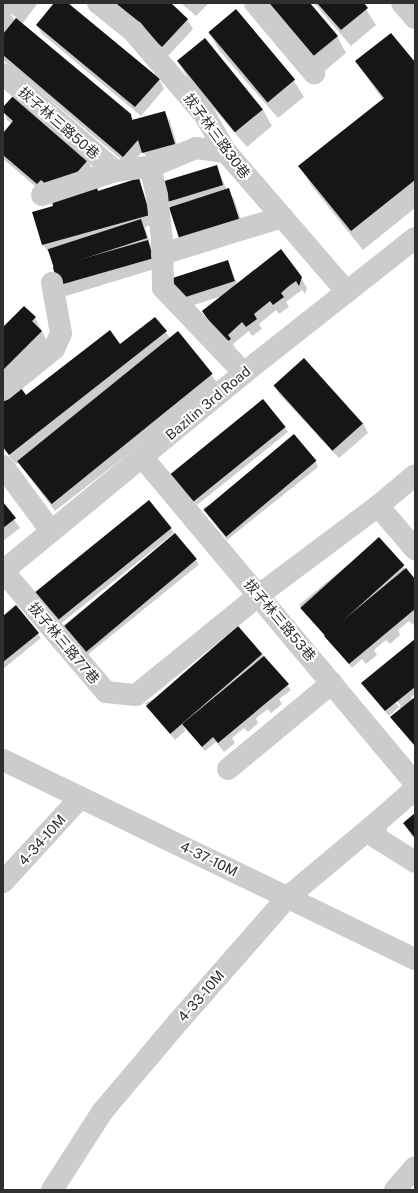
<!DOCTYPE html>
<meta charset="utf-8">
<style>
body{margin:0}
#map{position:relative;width:418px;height:1193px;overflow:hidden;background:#fff;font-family:"Public Sans","Noto Sans TC",sans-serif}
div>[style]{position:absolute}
.shadow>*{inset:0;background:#0003;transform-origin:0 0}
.building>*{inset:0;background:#161616;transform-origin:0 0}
.minor>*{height:22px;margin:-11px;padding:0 11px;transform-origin:11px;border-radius:11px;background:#ccc}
span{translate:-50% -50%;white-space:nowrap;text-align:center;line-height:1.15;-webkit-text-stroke:4px #fff;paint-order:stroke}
.street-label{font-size:14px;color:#2f2f2f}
.frame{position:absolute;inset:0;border:4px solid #2f2f2f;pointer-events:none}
</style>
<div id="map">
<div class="shadow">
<i style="clip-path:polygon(evenodd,3px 3px,38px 3px,22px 24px,130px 115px,134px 120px,165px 112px,170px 122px,180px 154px,149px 162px,143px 151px,129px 166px,3px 60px,3px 3px,10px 13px,17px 18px,15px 21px,10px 13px)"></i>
<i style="clip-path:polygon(55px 3px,66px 3px,159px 79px,164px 89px,141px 116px,42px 34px,37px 25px)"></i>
<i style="clip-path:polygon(108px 3px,168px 3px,187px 19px,193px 29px,168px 56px)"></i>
<i style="clip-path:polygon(181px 3px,209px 3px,196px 16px)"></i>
<i style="clip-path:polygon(260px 3px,309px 3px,337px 36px,346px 53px,321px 74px)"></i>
<i style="clip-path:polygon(314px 3px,362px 3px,376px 25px,351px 46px)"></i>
<i style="clip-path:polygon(236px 11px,294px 81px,304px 97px,278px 118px,219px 50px,210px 34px)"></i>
<i style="clip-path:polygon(205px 39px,263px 110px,272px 126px,247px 147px,188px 79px,179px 62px)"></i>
<i style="clip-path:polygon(356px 62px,415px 64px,415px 208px,363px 250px,311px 185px,300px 166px,383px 100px)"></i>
<i style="clip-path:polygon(3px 109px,87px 160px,93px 170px,43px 193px,3px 159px,3px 135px,12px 124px,7px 120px)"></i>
<i style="clip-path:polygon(216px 166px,227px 190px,234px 199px,246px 235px,171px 208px,168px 203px)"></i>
<i style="clip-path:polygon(139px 180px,155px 224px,145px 227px,158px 268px,66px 296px,50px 254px,43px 245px,55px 206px,96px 188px,99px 192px)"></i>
<i style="clip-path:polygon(228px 261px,237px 284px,301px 278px,307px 288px,305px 294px,302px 290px,286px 302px,289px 307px,279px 314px,276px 310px,259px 324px,262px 329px,252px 336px,249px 331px,233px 344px,236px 349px,208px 321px,203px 311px,222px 296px,185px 308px,179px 298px)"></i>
<i style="clip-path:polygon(35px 318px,47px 341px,3px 384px,3px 328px)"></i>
<i style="clip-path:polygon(166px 332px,170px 338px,178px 332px,218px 384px,55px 511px,18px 462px,16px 464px,3px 448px,3px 403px,29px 401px,120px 345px)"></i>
<i style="clip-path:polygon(274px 385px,363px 423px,368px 433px,339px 458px,280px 395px)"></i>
<i style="clip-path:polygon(285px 428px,288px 432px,197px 505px,175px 479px)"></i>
<i style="clip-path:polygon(316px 462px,318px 467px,227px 540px,203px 508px)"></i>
<i style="clip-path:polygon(3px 504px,20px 528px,3px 541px)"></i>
<i style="clip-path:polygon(171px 528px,174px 533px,59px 625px,37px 598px)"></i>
<i style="left:175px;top:535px;width:38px;height:144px;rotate:51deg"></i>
<i style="clip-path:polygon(379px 539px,415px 580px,415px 623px,413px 625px,409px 621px,398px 630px,400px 635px,390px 644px,386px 640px,374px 650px,377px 655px,366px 664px,362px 659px,352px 668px,299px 605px)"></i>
<i style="clip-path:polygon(3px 617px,38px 634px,41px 638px,3px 669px)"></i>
<i style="clip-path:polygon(evenodd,415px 640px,415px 694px,411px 697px,412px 700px,415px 698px,415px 746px,392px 718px,401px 710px,399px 707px,389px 716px,362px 684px,415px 640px,380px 682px,401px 706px,399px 707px,379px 683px,380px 682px)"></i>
<i style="clip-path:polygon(262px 654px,291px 690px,279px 699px,282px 704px,271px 713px,268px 709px,256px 718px,258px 723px,248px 732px,244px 728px,232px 738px,235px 743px,224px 752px,216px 742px,205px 751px,184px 725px,185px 731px,175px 740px,145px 703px)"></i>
<i style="clip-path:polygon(415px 815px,415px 840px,404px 823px)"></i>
</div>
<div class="building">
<i style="clip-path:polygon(54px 3px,68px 3px,160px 79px,135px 107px,36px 25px)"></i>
<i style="clip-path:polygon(113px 3px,171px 3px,188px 19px,162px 47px)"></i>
<i style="clip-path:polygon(263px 3px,310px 3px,338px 36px,311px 58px)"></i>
<i style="clip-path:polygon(317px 3px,364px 3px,368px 8px,341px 30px)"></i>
<i style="left:236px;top:9px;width:92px;height:36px;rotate:50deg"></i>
<i style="clip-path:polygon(16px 18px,131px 114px,132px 120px,165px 111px,175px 144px,142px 153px,138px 140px,123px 157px,3px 55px,3px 34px)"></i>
<i style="clip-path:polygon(391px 33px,415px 62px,415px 180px,351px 231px,298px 166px,384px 98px,355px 61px)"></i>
<i style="left:205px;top:38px;width:92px;height:36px;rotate:51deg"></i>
<i style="clip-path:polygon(13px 96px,88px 160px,73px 177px,49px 187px,41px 180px,37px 184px,3px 155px,3px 133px,13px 121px,3px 112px,3px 107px)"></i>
<i style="left:217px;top:165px;width:21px;height:60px;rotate:73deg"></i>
<i style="clip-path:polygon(139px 178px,150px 215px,42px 245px,32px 212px,53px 206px,52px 199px,97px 187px,98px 191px)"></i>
<i style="left:229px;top:188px;width:39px;height:63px;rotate:72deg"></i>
<i style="left:141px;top:219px;width:20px;height:98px;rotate:72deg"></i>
<i style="left:148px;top:240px;width:19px;height:99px;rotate:74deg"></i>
<i style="clip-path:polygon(281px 249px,302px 277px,299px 286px,296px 281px,289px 286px,281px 293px,284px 297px,273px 305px,270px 301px,254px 314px,257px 319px,246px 327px,242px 322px,228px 335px,231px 339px,225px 343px,202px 311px)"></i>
<i style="left:228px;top:260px;width:22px;height:59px;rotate:72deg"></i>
<i style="clip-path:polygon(24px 306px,36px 317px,32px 321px,42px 331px,3px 370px,3px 327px)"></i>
<i style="clip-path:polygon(155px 317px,167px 331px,9px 455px,3px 447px,3px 402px,21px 388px,26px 395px,110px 330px,120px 344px)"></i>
<i style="left:178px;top:331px;width:55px;height:207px;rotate:51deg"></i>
<i style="left:304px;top:358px;width:88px;height:41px;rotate:48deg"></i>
<i style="left:263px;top:399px;width:36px;height:119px;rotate:51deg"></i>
<i style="left:294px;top:434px;width:35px;height:118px;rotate:50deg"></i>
<i style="left:149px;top:500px;width:36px;height:149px;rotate:51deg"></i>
<i style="clip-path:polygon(3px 502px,16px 518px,3px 528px)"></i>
<i style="left:175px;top:533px;width:34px;height:145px;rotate:50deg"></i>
<i style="left:379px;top:537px;width:38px;height:106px;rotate:48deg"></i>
<i style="clip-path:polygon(406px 568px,415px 579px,415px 609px,349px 664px,324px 636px)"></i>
<i style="clip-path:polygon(16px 605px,39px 633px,3px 662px,3px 616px)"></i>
<i style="left:238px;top:626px;width:37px;height:122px;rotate:49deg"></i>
<i style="clip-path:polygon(415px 639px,415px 687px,385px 711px,361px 683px)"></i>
<i style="clip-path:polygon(264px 656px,289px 684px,218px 743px,213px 737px,202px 747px,182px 724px)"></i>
<i style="clip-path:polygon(415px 697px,415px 746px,390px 717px)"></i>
<i style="clip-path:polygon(415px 813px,415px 838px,403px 823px)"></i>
</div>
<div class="minor">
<i style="left:98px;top:3px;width:45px;rotate:38.7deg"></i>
<i style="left:133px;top:31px;width:109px;rotate:49.5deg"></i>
<i style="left:204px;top:114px;width:44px;rotate:59.9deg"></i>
<i style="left:226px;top:152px;width:185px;rotate:49.2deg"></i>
<i style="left:255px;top:3px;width:92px;rotate:49.9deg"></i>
<i style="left:402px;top:3px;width:20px;rotate:49deg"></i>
<i style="left:3px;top:74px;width:148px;rotate:40.9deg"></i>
<i style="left:150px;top:167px;width:30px;rotate:76deg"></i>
<i style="left:157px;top:196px;width:44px;rotate:83.5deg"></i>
<i style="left:162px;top:240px;width:48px;rotate:88.8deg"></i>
<i style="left:163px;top:288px;width:117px;rotate:46.4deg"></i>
<i style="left:42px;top:195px;width:77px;rotate:-18.2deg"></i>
<i style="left:115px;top:171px;width:35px;rotate:-7deg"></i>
<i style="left:150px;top:167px;width:50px;rotate:-22.4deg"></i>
<i style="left:196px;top:148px;width:30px;rotate:8deg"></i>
<i style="left:162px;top:254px;width:126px;rotate:-17.1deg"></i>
<i style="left:3px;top:390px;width:65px;rotate:-38.8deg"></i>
<i style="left:54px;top:349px;width:17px;rotate:-66deg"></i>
<i style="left:61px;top:333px;width:51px;rotate:-100.2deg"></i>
<i style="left:143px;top:458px;width:424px;rotate:50.1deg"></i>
<i style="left:3px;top:466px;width:81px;rotate:53.6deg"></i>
<i style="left:378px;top:506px;width:48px;rotate:-40deg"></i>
<i style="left:3px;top:571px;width:159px;rotate:49.6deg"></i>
<i style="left:106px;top:692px;width:30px;rotate:6deg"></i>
<i style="left:136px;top:695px;width:159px;rotate:-39.1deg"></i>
<i style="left:259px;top:595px;width:149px;rotate:-36.8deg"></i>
<i style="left:378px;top:506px;width:57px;rotate:49.3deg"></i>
<i style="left:3px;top:571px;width:312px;rotate:-39.4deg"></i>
<i style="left:244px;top:373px;width:218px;rotate:-38.3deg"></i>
<i style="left:3px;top:760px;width:458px;rotate:25.8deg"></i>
<i style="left:228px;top:769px;width:135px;rotate:-39.6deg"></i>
<i style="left:415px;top:789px;width:53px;rotate:138.8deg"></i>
<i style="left:375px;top:824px;width:14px;rotate:82deg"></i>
<i style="left:377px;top:838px;width:45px;rotate:32.3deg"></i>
<i style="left:3px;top:882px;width:115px;rotate:-47.5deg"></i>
<i style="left:52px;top:1190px;width:93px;rotate:-57.3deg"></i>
<i style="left:102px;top:1112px;width:118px;rotate:-49.8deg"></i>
<i style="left:178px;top:1022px;width:167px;rotate:-48.7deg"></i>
<i style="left:288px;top:897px;width:114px;rotate:-40deg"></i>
<i style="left:395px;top:1190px;width:30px;rotate:-49deg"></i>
</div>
<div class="street-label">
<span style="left:59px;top:123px;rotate:41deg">拔子林三路50巷</span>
<span style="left:217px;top:136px;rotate:54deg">拔子林三路30巷</span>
<span style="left:208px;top:403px;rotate:-40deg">Bazilin 3rd Road</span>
<span style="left:280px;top:620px;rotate:50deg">拔子林三路53巷</span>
<span style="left:64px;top:643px;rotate:50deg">拔子林三路77巷</span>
<span style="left:42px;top:840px;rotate:-48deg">4-34-10M</span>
<span style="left:209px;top:859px;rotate:26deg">4-37-10M</span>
<span style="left:201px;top:996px;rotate:-49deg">4-33-10M</span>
</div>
<div class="frame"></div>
</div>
